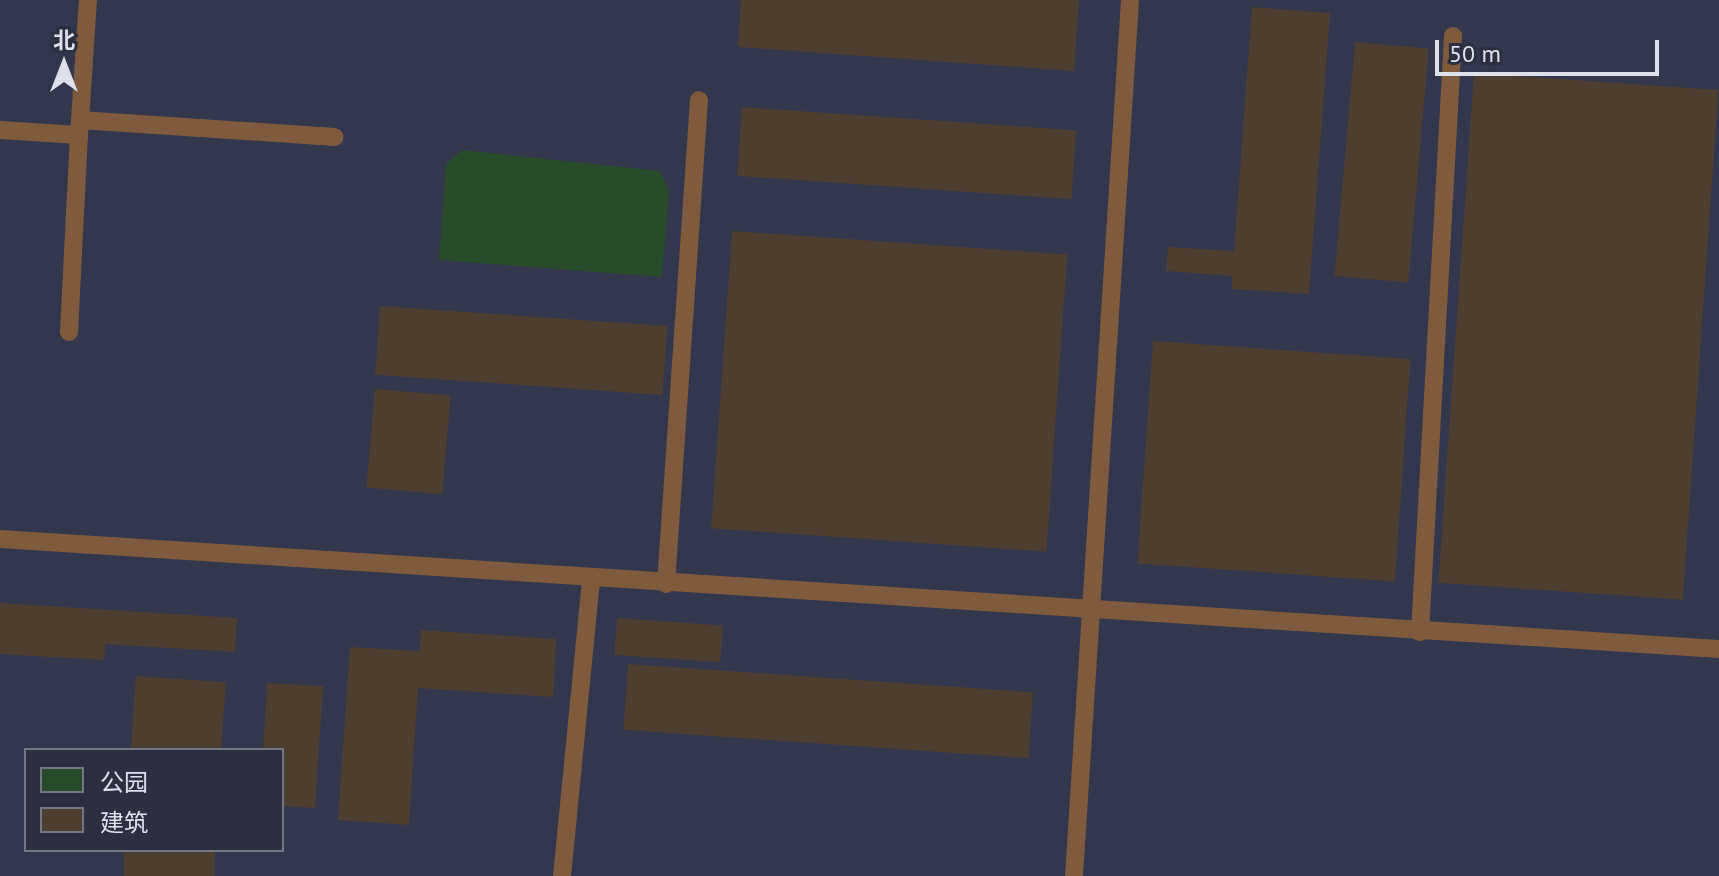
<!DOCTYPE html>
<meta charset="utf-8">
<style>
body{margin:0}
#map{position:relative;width:1719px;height:876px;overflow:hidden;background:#2b2f40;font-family:"PT Sans","Noto Sans SC",sans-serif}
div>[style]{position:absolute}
.built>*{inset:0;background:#32374e}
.green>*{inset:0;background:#284b29}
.building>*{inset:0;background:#4e3e30;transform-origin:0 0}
.service>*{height:18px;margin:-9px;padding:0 9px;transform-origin:9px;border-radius:9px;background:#805a3d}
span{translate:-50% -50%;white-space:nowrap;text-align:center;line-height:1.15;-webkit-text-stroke:7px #2b2f40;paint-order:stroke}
.legend{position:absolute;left:24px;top:748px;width:260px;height:104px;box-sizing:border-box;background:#2b2f40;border:2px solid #737685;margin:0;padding:10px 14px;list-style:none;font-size:24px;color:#dee0ec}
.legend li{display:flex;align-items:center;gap:16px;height:40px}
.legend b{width:40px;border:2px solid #737685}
.north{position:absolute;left:24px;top:24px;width:80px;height:80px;-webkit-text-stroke:6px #2b2f40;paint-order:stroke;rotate:0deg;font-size:22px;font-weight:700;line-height:32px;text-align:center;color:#dee0ec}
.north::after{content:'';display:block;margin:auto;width:28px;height:36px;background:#dee0ec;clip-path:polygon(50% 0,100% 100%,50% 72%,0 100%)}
.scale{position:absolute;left:1435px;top:40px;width:224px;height:36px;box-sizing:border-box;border:4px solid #dee0ec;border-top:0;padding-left:10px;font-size:24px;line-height:28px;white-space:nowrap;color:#dee0ec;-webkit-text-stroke:6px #2b2f40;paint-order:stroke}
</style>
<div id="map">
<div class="built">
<i style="clip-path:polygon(evenodd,0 0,1719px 0,1719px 876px,0 876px,0 0,26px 750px,282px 750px,282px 850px,26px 850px,26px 750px)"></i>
</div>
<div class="green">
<i style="clip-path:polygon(462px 150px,660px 171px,669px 192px,662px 277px,439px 260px,446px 164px)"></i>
</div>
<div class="building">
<i style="clip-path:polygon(741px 0,1079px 0,1074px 71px,738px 47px)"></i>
<i style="clip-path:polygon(1252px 7px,1330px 13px,1309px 294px,1232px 289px,1232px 276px,1166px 271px,1168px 247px,1234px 251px)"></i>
<i style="left:1355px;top:42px;width:74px;height:235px;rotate:5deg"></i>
<i style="left:1474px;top:73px;width:245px;height:511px;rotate:4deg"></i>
<i style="left:742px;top:107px;width:335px;height:69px;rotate:4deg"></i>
<i style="left:732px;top:231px;width:336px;height:298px;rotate:4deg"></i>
<i style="left:380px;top:306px;width:288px;height:69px;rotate:4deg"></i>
<i style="left:1153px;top:341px;width:258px;height:223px;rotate:4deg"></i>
<i style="left:375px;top:389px;width:76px;height:99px;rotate:5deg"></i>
<i style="clip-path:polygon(0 603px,237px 618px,235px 652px,105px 644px,104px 660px,0 654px)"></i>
<i style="left:617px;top:618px;width:106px;height:37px;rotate:4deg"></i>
<i style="clip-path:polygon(421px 630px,556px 639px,553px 697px,418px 688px,409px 825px,338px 820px,350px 647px,420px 651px)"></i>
<i style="left:628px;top:664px;width:406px;height:66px;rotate:4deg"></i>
<i style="left:136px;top:676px;width:90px;height:74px;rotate:4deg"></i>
<i style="clip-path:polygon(267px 683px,323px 686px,315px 808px,282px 806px,282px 750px,263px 750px)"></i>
<i style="left:124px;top:850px;width:91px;height:26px"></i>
</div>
<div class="service">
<i style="left:80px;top:120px;width:255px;rotate:3.8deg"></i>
<i style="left:0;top:130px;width:79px;rotate:3.6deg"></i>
<i style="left:79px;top:135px;width:135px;rotate:-86.2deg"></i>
<i style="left:69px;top:332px;width:197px;rotate:-87.1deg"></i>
<i style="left:0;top:539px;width:1723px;rotate:3.66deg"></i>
<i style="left:666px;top:584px;width:485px;rotate:-86.1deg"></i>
<i style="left:1420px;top:632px;width:597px;rotate:-86.83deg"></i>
<i style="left:562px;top:876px;width:298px;rotate:-84.4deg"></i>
<i style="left:1074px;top:876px;width:878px;rotate:-86.34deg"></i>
</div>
<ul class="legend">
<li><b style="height:22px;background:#284b29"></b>公园</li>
<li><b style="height:22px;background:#4e3e30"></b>建筑</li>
</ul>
<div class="north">北</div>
<div class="scale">50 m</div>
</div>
